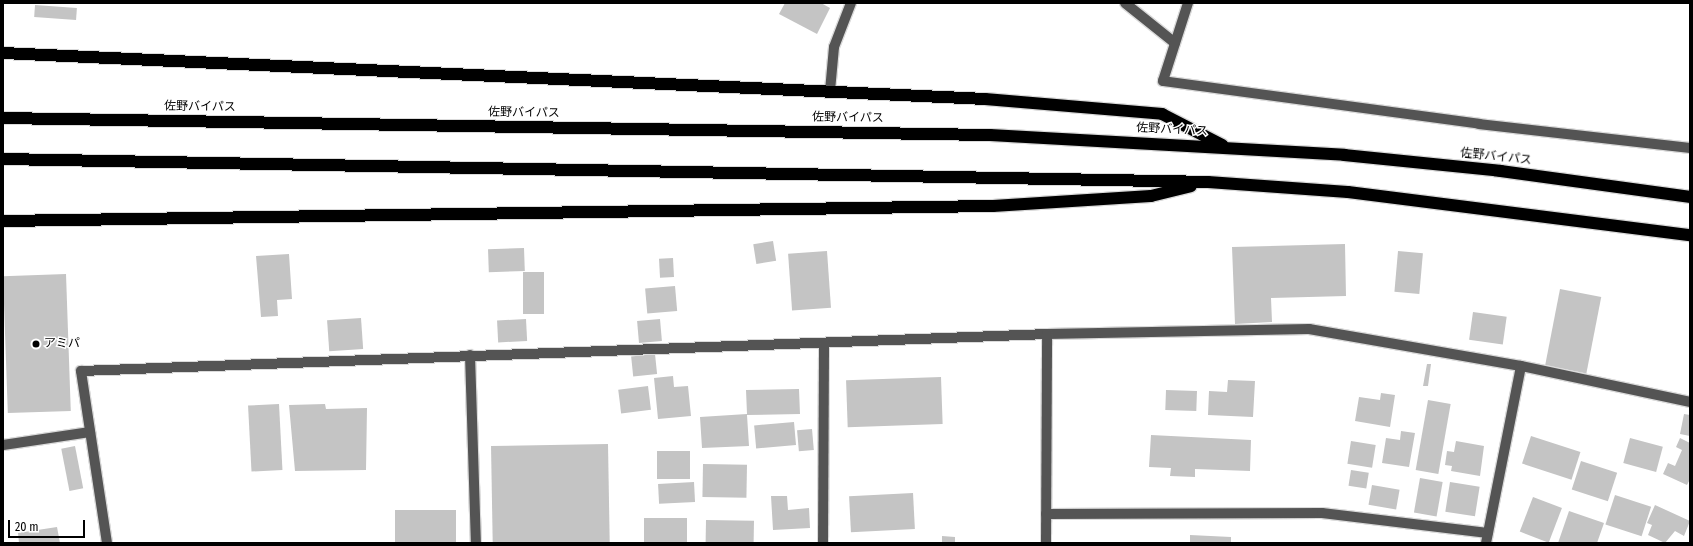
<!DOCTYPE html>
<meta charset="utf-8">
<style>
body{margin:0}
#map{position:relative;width:1693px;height:546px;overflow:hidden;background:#fff;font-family:"Fira Sans Condensed","Noto Sans JP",sans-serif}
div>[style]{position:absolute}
.building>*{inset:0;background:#c4c4c4;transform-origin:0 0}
.roads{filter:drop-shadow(1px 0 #dbdbdb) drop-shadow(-1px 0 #dbdbdb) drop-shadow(0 1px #dbdbdb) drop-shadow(0 -1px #dbdbdb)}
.minor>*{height:10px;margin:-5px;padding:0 5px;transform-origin:5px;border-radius:5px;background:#545454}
.highway>*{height:12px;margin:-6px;padding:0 6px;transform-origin:6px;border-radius:6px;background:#000}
.dots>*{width:11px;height:11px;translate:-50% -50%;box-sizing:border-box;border:2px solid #fff;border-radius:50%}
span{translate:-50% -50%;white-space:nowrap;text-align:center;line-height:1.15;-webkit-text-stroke:3px #fff;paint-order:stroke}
.street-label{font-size:12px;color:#000}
.poi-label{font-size:12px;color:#000}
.left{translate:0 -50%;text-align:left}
.frame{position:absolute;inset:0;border:4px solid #000;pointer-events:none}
.scale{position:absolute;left:8px;top:520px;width:77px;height:18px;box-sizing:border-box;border:2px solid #000;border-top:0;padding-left:5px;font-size:12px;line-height:14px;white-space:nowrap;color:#000;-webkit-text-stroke:3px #fff;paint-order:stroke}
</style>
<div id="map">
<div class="building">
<i style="clip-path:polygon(785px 3px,821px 3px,830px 8px,817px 34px,779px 14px)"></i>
<i style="left:35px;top:5px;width:42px;height:12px;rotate:4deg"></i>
<i style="left:773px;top:241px;width:20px;height:20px;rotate:81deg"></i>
<i style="clip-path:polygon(1345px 244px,1346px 296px,1271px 298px,1272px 322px,1235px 324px,1232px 247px)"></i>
<i style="left:524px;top:248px;width:23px;height:36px;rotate:88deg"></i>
<i style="left:827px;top:251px;width:57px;height:39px;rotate:86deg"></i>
<i style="left:1398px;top:251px;width:25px;height:41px;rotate:5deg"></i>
<i style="clip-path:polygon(289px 254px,292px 299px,277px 300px,278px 316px,261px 317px,256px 256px)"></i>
<i style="left:673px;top:258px;width:19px;height:14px;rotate:87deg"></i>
<i style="left:523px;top:272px;width:21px;height:42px"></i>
<i style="left:66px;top:274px;width:137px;height:63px;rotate:88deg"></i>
<i style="left:675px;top:286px;width:25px;height:30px;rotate:85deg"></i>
<i style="left:1560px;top:289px;width:42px;height:78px;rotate:11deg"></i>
<i style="left:1473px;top:312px;width:34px;height:28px;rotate:8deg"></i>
<i style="left:361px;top:318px;width:31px;height:34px;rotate:86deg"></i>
<i style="left:526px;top:319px;width:22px;height:29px;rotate:87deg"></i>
<i style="left:660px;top:319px;width:22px;height:23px;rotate:85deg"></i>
<i style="left:655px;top:354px;width:20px;height:24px;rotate:84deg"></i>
<i style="clip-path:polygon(1427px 364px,1431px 364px,1428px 386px,1423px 386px)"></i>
<i style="clip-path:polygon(673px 376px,674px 387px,688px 386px,691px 416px,658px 419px,654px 378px)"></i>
<i style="left:941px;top:377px;width:47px;height:95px;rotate:88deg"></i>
<i style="clip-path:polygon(1228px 380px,1255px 381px,1253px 417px,1208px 415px,1209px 391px,1227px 392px)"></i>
<i style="left:648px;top:386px;width:24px;height:30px;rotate:83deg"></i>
<i style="clip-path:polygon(799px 389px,800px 414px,747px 415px,749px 446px,702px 448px,700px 417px,747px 414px,746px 390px)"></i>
<i style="left:1166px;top:390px;width:31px;height:20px;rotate:2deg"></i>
<i style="clip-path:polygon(1381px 393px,1395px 395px,1390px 427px,1355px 421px,1359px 397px,1380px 400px)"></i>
<i style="left:1428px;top:400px;width:23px;height:71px;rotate:10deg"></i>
<i style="left:279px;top:404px;width:66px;height:31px;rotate:87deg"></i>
<i style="clip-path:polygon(325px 404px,326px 409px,367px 408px,366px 470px,295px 471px,289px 405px)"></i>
<i style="clip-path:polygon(1684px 414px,1690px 415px,1690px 436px,1680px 434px)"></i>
<i style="left:794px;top:422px;width:23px;height:40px;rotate:85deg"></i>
<i style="left:812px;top:429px;width:21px;height:15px;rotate:85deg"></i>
<i style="clip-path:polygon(1401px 431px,1415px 433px,1409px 467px,1382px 463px,1386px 438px,1400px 440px)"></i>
<i style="clip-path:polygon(1151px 435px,1251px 440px,1250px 471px,1195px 469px,1195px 477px,1170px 476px,1171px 468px,1149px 467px)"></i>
<i style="left:1531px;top:436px;width:52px;height:29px;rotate:18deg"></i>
<i style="left:1630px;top:438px;width:34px;height:26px;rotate:15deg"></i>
<i style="clip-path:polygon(1680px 438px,1690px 443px,1690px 479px,1687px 485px,1663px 474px,1668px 463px,1675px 466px,1682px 450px,1676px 447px)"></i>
<i style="left:1351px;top:441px;width:25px;height:23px;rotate:9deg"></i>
<i style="clip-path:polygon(1456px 441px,1484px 446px,1480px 476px,1451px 471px,1452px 466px,1445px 465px,1447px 451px,1454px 452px)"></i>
<i style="left:608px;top:444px;width:99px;height:117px;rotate:89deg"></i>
<i style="left:75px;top:446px;width:43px;height:14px;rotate:79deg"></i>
<i style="left:657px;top:451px;width:33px;height:28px"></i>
<i style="left:1581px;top:461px;width:38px;height:30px;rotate:18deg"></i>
<i style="left:703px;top:464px;width:44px;height:33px;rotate:1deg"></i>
<i style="left:1351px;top:470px;width:18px;height:16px;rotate:9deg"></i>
<i style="left:1420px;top:478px;width:23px;height:35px;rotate:10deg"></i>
<i style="left:694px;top:482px;width:20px;height:36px;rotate:87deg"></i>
<i style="left:1450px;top:482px;width:30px;height:30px;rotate:9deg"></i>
<i style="left:1372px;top:485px;width:28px;height:20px;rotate:10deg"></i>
<i style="left:913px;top:493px;width:36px;height:64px;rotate:87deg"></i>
<i style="left:1615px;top:495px;width:38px;height:31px;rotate:18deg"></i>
<i style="clip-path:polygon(771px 496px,787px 496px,788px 510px,809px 508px,810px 528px,773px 530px)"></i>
<i style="left:1533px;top:497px;width:31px;height:37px;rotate:21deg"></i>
<i style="clip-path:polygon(1655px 505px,1690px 521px,1684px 536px,1675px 531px,1665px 543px,1648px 535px,1652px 525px,1647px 523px)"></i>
<i style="left:456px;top:510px;width:33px;height:61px;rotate:90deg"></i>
<i style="clip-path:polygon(1569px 511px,1604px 523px,1597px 543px,1558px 543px)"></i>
<i style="left:644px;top:518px;width:43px;height:25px"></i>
<i style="left:706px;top:520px;width:48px;height:23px;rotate:1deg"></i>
<i style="clip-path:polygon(57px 527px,60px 543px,19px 543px,18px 533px)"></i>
<i style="clip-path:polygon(1190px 535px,1231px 537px,1231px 543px,1190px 543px)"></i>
<i style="clip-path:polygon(942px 536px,955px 537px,955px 543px,942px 543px)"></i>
</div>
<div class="roads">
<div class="minor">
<i style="left:1125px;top:3px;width:64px;rotate:38.7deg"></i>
<i style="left:1188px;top:3px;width:82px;rotate:107.8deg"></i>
<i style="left:1163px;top:81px;width:319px;rotate:7.7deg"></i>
<i style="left:1479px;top:124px;width:212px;rotate:6.5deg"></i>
<i style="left:830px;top:91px;width:44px;rotate:-84.8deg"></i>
<i style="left:834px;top:47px;width:47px;rotate:-68.9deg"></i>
<i style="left:470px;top:355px;width:188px;rotate:88.2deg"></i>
<i style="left:3px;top:445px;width:88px;rotate:-8.5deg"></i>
<i style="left:1046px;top:514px;width:276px;rotate:-0.2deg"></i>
<i style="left:1322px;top:513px;width:167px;rotate:6.9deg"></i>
<i style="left:107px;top:543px;width:174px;rotate:-98.6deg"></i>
<i style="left:81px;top:371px;width:967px;rotate:-2.19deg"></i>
<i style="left:1047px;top:334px;width:262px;rotate:-1.1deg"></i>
<i style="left:1309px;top:329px;width:215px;rotate:9.9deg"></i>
<i style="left:823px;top:543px;width:199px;rotate:-89.7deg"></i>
<i style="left:1046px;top:543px;width:209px;rotate:-89.7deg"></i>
<i style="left:1486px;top:543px;width:180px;rotate:-78.8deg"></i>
<i style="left:1521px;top:366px;width:173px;rotate:12deg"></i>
</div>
<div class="highway">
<i style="left:3px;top:53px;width:983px;rotate:2.68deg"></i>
<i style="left:985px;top:99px;width:178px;rotate:4.8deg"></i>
<i style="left:1162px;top:114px;width:68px;rotate:27.3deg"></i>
<i style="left:3px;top:118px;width:987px;rotate:0.99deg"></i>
<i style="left:990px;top:135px;width:355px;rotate:3.2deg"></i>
<i style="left:1344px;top:155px;width:158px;rotate:5.8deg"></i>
<i style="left:1501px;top:171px;width:191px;rotate:7.8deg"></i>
<i style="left:3px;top:159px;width:1205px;rotate:1.09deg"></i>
<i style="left:1208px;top:182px;width:140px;rotate:4.1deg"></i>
<i style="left:1348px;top:192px;width:345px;rotate:7.2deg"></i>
<i style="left:3px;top:221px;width:990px;rotate:-0.87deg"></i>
<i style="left:993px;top:206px;width:158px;rotate:-3.6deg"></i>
<i style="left:1151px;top:196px;width:41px;rotate:-14deg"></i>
</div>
</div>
<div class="dots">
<i style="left:36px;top:344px;background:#000"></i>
</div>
<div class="street-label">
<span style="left:200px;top:107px;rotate:1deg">佐野バイパス</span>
<span style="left:524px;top:113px;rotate:1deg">佐野バイパス</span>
<span style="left:848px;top:118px;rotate:1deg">佐野バイパス</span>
<span style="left:1172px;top:130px;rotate:3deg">佐野バイパス</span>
<span style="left:1496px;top:157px;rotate:6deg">佐野バイパス</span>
</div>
<div class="poi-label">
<span class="left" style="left:44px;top:344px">アミパ</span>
</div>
<div class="frame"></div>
<div class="scale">20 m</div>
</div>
